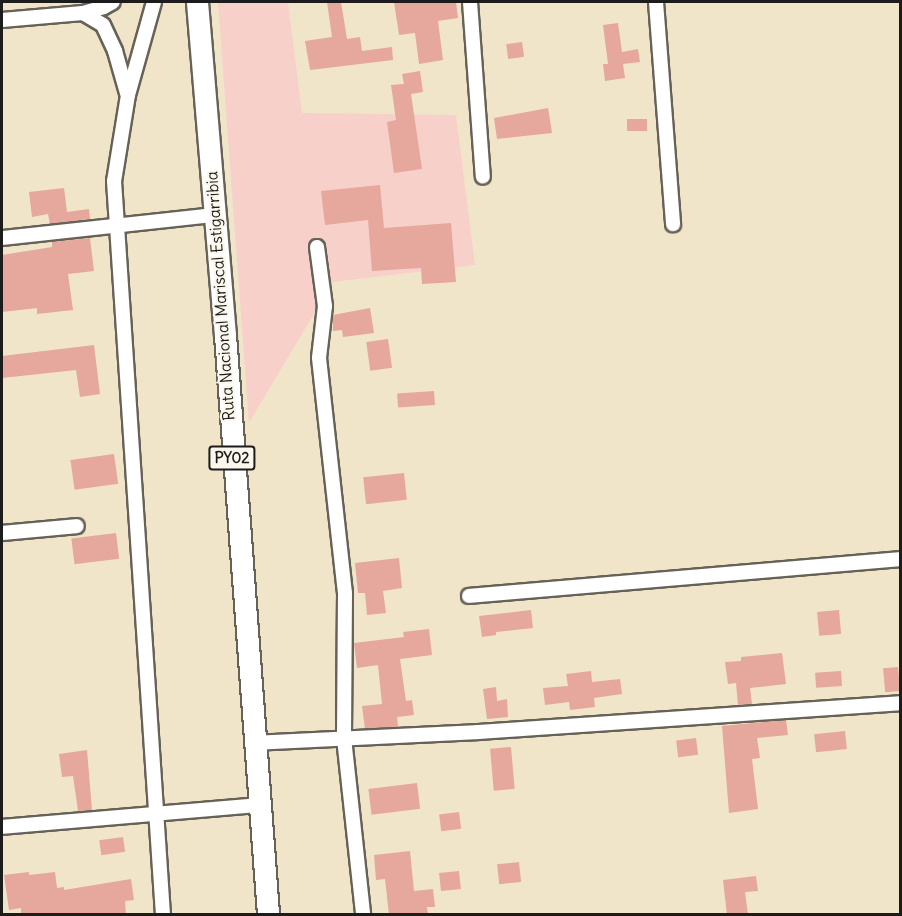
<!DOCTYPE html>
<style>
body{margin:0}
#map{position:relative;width:902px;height:916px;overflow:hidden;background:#f0e5c8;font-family:Delius,sans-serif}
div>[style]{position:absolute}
.built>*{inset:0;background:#f7d0ca}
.building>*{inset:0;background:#e6a79d;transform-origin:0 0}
.roads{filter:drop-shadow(2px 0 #666258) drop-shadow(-2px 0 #666258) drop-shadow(0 2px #666258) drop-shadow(0 -2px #666258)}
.street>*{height:14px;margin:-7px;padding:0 7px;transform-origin:7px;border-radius:7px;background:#fff}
.primary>*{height:21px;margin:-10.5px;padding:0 10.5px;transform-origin:10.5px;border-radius:10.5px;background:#fff}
span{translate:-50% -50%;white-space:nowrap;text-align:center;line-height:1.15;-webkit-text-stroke:4.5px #fbf7ec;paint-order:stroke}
.shield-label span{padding:2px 4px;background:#fbf7ec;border:2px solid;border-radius:4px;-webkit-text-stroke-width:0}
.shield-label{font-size:15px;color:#1c1c1c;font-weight:700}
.street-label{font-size:16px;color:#1c1c1c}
.frame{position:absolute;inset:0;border:3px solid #1c1c1c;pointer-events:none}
</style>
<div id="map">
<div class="built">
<i style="clip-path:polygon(218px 2px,288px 2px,302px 113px,456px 115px,475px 265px,333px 282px,249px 423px)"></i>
</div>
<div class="building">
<i style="clip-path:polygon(327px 2px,341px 2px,347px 39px,360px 37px,362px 51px,392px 47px,393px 60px,310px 70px,305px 41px,332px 37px)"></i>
<i style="clip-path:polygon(394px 2px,456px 2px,458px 18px,438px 21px,443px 60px,419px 64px,415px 33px,399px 35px)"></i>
<i style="clip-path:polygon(618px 23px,622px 52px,638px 49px,640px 62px,623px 64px,625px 78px,605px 81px,603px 64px,608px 64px,603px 25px)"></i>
<i style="left:522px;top:42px;width:15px;height:16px;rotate:82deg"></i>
<i style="clip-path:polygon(420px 71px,423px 92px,411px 94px,422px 169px,394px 173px,387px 122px,396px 120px,391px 85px,404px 84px,402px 74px)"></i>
<i style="clip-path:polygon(548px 108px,552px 133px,497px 139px,494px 118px)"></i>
<i style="left:647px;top:119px;width:12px;height:20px;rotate:90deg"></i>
<i style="clip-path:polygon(380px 185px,384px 228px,451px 223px,456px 282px,422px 284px,421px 268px,372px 271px,368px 220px,325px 225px,321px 191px)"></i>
<i style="clip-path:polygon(64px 188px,67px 212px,89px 209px,90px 219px,50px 224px,48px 214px,32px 217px,29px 192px)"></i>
<i style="clip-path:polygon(90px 238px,94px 271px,68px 274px,73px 310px,37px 314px,37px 308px,2px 312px,2px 255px,52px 247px,52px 242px)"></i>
<i style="clip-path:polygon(370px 308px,374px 333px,343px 337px,342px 330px,333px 331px,333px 315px)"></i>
<i style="left:388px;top:339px;width:29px;height:22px;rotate:82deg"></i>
<i style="clip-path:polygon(94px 345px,100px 394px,80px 397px,76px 370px,2px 378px,2px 356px)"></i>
<i style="left:434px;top:391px;width:14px;height:37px;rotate:86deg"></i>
<i style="left:114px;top:454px;width:30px;height:44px;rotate:82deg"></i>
<i style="left:404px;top:473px;width:27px;height:41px;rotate:84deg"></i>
<i style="left:116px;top:533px;width:26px;height:45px;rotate:83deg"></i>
<i style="clip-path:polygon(399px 558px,402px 588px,383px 591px,386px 613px,367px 615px,365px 593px,358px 593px,355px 563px)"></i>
<i style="clip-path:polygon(531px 610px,533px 628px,496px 632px,496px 635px,482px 637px,479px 616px)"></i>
<i style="left:839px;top:610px;width:24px;height:22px;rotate:85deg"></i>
<i style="clip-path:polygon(429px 629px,432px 655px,400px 659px,406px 701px,412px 700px,414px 715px,397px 717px,398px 727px,365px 729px,362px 706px,382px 704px,378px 665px,357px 668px,354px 643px,404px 637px,403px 632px)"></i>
<i style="clip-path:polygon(782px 653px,786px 684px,750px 688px,752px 704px,738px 705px,736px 683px,728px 684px,725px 662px,741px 661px,741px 657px)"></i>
<i style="left:898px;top:667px;width:24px;height:15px;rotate:85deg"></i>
<i style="clip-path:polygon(591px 671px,592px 682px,620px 679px,622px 694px,594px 698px,595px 707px,570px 710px,569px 702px,545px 705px,543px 688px,568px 686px,566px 674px)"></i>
<i style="left:841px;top:671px;width:15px;height:26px;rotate:86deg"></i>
<i style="clip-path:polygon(496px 687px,497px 701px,507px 699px,508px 717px,487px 719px,483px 689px)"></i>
<i style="clip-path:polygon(786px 720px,788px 735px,757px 738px,760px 758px,752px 759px,758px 809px,729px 813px,722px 726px)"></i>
<i style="left:845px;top:731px;width:18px;height:31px;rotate:84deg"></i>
<i style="left:696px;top:738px;width:17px;height:20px;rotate:83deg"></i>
<i style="left:511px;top:747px;width:42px;height:21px;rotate:85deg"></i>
<i style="clip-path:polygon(87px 750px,92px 810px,78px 811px,73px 776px,62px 777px,59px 754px)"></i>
<i style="left:417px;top:783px;width:26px;height:49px;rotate:83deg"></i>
<i style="left:459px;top:812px;width:17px;height:20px;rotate:83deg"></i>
<i style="left:123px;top:837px;width:15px;height:24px;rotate:82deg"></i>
<i style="clip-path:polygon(410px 851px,414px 891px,433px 889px,435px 907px,427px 907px,428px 915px,389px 915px,385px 879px,376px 880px,374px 855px)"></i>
<i style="left:519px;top:862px;width:20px;height:22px;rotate:84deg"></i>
<i style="left:459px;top:871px;width:18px;height:20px;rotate:84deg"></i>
<i style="clip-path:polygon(29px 872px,29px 875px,55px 872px,57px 888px,64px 887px,64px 890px,131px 879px,134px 900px,125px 901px,126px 915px,21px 915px,21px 908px,9px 910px,4px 875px)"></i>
<i style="clip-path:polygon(756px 876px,758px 891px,745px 892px,748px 915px,727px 915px,723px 880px)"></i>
</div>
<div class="roads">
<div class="street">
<i style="left:154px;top:2px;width:97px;rotate:105.6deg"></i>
<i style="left:128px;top:95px;width:87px;rotate:99.2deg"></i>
<i style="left:114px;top:181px;width:735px;rotate:86.18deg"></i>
<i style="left:470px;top:2px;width:175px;rotate:85.8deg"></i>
<i style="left:656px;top:2px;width:223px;rotate:85.6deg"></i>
<i style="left:83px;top:13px;width:23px;rotate:31deg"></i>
<i style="left:103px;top:25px;width:29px;rotate:65deg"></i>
<i style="left:115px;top:51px;width:44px;rotate:74.1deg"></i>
<i style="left:2px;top:20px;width:81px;rotate:-4.9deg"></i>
<i style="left:83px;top:13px;width:22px;rotate:-16deg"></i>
<i style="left:104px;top:7px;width:10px;rotate:-29deg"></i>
<i style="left:2px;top:238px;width:214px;rotate:-6.2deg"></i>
<i style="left:317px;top:247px;width:60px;rotate:82.3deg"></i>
<i style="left:325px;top:306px;width:52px;rotate:96.6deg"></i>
<i style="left:319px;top:358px;width:236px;rotate:83.7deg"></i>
<i style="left:345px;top:593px;width:145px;rotate:90.4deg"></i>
<i style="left:344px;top:738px;width:177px;rotate:83.8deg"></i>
<i style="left:2px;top:533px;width:75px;rotate:-5.3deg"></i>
<i style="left:469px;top:596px;width:433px;rotate:-4.9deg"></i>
<i style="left:254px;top:743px;width:224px;rotate:-2.8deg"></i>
<i style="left:478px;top:732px;width:423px;rotate:-3.9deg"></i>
<i style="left:2px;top:827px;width:258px;rotate:-4.9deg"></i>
</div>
<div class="primary">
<i style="left:197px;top:2px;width:334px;rotate:85.2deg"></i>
<i style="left:225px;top:335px;width:581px;rotate:85.75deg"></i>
</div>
</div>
<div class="shield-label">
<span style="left:232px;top:458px">PY02</span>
</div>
<div class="street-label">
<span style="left:220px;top:296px;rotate:-94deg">Ruta Nacional Mariscal Estigarribia</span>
</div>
<div class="frame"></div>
</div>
